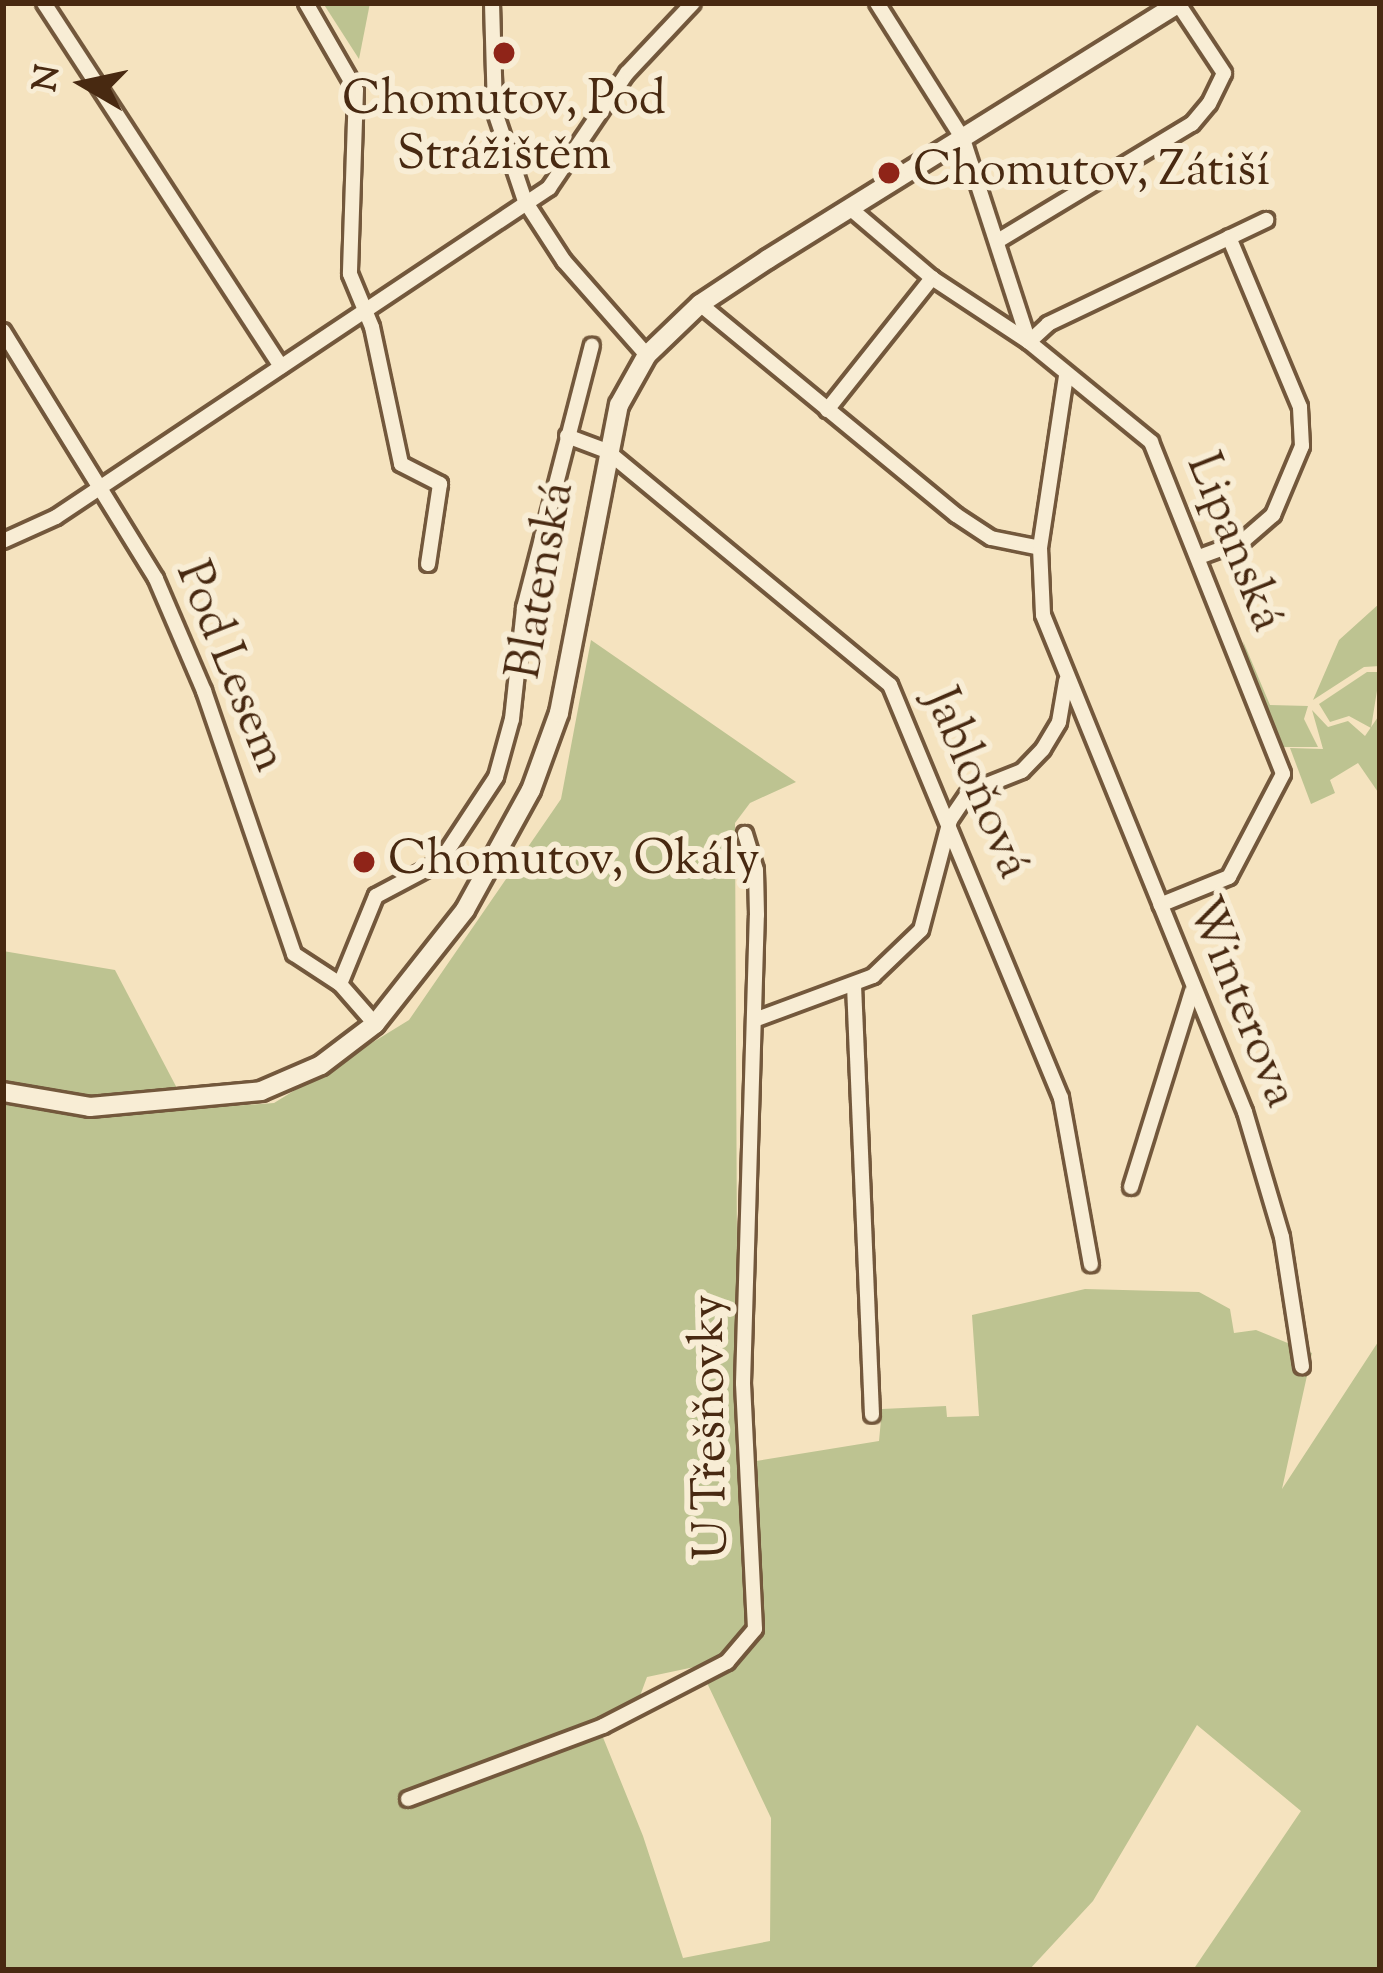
<!DOCTYPE html>
<meta charset="utf-8">
<style>
body{margin:0}
#map{position:relative;width:1383px;height:1973px;overflow:hidden;background:#f5e3bf;font-family:"Sorts Mill Goudy",serif}
div>[style]{position:absolute}
.green>*{inset:0;background:#bdc391}
.roads{filter:drop-shadow(3px 0 #73583c) drop-shadow(-3px 0 #73583c) drop-shadow(0 3px #73583c) drop-shadow(0 -3px #73583c)}
.street>*{height:14px;margin:-7px;padding:0 7px;transform-origin:7px;border-radius:7px;background:#f8edd5}
.secondary>*{height:18px;margin:-9px;padding:0 9px;transform-origin:9px;border-radius:9px;background:#f8edd5}
.dots>*{width:33px;height:33px;translate:-50% -50%;box-sizing:border-box;border:6px solid #f8edd5;border-radius:50%}
span{translate:-50% -50%;white-space:nowrap;text-align:center;line-height:1.15;-webkit-text-stroke:12px #f8edd5;paint-order:stroke}
.poi-label{font-size:48px;color:#482911}
.left{translate:0 -50%;text-align:left}
.street-label{font-size:48px;color:#482911}
.frame{position:absolute;inset:0;border:6px solid #482911;pointer-events:none}
.north{position:absolute;left:24px;top:24px;width:120px;height:120px;-webkit-text-stroke:9px #f8edd5;paint-order:stroke;rotate:279deg;font-size:33px;font-weight:700;line-height:48px;text-align:center;color:#482911}
.north::after{content:'';display:block;margin:auto;width:42px;height:54px;background:#482911;clip-path:polygon(50% 0,100% 100%,50% 72%,0 100%)}
</style>
<div id="map">
<div class="green">
<i style="clip-path:polygon(323px 3px,370px 3px,359px 59px)"></i>
<i style="clip-path:polygon(1380px 603px,1380px 666px,1364px 667px,1313px 700px,1339px 640px)"></i>
<i style="clip-path:polygon(evenodd,591px 640px,796px 782px,750px 803px,735px 823px,738px 1464px,879px 1441px,882px 1409px,946px 1406px,947px 1417px,979px 1416px,972px 1315px,1085px 1289px,1199px 1292px,1230px 1309px,1234px 1333px,1256px 1330px,1312px 1353px,1282px 1489px,1380px 1339px,1380px 1970px,1193px 1970px,1301px 1811px,1197px 1725px,1093px 1901px,1029px 1970px,3px 1970px,3px 1101px,89px 1116px,274px 1103px,409px 1020px,561px 799px,591px 640px,699px 1666px,771px 1818px,770px 1941px,683px 1958px,643px 1836px,602px 1735px,586px 1725px,637px 1704px,647px 1677px,699px 1666px)"></i>
<i style="clip-path:polygon(1243px 641px,1270px 705px,1308px 706px,1304px 719px,1318px 747px,1280px 747px,1257px 707px)"></i>
<i style="clip-path:polygon(1367px 672px,1380px 672px,1371px 728px,1349px 716px,1330px 722px,1319px 704px)"></i>
<i style="clip-path:polygon(1312px 710px,1328px 727px,1348px 721px,1365px 736px,1380px 714px,1380px 795px,1358px 763px,1330px 780px,1335px 793px,1311px 804px,1290px 748px,1323px 749px)"></i>
<i style="clip-path:polygon(3px 951px,115px 970px,180px 1094px,90px 1098px,3px 1083px)"></i>
</div>
<div class="roads">
<div class="street">
<i style="left:44px;top:3px;width:434px;rotate:56.9deg"></i>
<i style="left:306px;top:3px;width:100px;rotate:60.1deg"></i>
<i style="left:356px;top:90px;width:184px;rotate:91.9deg"></i>
<i style="left:350px;top:274px;width:57px;rotate:67.5deg"></i>
<i style="left:372px;top:327px;width:140px;rotate:78deg"></i>
<i style="left:401px;top:464px;width:44px;rotate:27.1deg"></i>
<i style="left:440px;top:484px;width:81px;rotate:98.5deg"></i>
<i style="left:492px;top:3px;width:109px;rotate:88.4deg"></i>
<i style="left:495px;top:112px;width:94px;rotate:71.4deg"></i>
<i style="left:525px;top:201px;width:72px;rotate:57deg"></i>
<i style="left:564px;top:261px;width:125px;rotate:48.6deg"></i>
<i style="left:877px;top:3px;width:161px;rotate:57.7deg"></i>
<i style="left:963px;top:139px;width:213px;rotate:72deg"></i>
<i style="left:1029px;top:342px;width:158px;rotate:39.3deg"></i>
<i style="left:1151px;top:442px;width:357px;rotate:68.3deg"></i>
<i style="left:1283px;top:774px;width:116px;rotate:117.7deg"></i>
<i style="left:1229px;top:877px;width:74px;rotate:157.9deg"></i>
<i style="left:851px;top:209px;width:106px;rotate:40.4deg"></i>
<i style="left:932px;top:278px;width:116px;rotate:33.4deg"></i>
<i style="left:1001px;top:239px;width:223px;rotate:-31.1deg"></i>
<i style="left:1192px;top:124px;width:26px;rotate:-50deg"></i>
<i style="left:1209px;top:104px;width:34px;rotate:-64deg"></i>
<i style="left:1224px;top:73px;width:82px;rotate:-123.5deg"></i>
<i style="left:700px;top:304px;width:332px;rotate:39.5deg"></i>
<i style="left:956px;top:515px;width:42px;rotate:33.3deg"></i>
<i style="left:991px;top:538px;width:50px;rotate:11.5deg"></i>
<i style="left:3px;top:331px;width:291px;rotate:58.3deg"></i>
<i style="left:156px;top:579px;width:122px;rotate:66.8deg"></i>
<i style="left:204px;top:691px;width:278px;rotate:71.1deg"></i>
<i style="left:294px;top:954px;width:55px;rotate:33.1deg"></i>
<i style="left:340px;top:984px;width:53px;rotate:48.8deg"></i>
<i style="left:1029px;top:342px;width:26px;rotate:-43deg"></i>
<i style="left:1048px;top:324px;width:242px;rotate:-25.5deg"></i>
<i style="left:1066px;top:376px;width:174px;rotate:98.6deg"></i>
<i style="left:1040px;top:548px;width:67px;rotate:87.4deg"></i>
<i style="left:1043px;top:615px;width:536px;rotate:67.88deg"></i>
<i style="left:1245px;top:1112px;width:130px;rotate:73.5deg"></i>
<i style="left:1282px;top:1237px;width:131px;rotate:81.2deg"></i>
<i style="left:827px;top:410px;width:169px;rotate:-51.5deg"></i>
<i style="left:567px;top:436px;width:43px;rotate:20.6deg"></i>
<i style="left:607px;top:451px;width:367px;rotate:39.6deg"></i>
<i style="left:890px;top:685px;width:447px;rotate:67.5deg"></i>
<i style="left:1061px;top:1098px;width:169px;rotate:79.8deg"></i>
<i style="left:3px;top:541px;width:58px;rotate:-24.4deg"></i>
<i style="left:56px;top:517px;width:593px;rotate:-33.72deg"></i>
<i style="left:549px;top:188px;width:139px;rotate:-55.9deg"></i>
<i style="left:627px;top:73px;width:96px;rotate:-46.7deg"></i>
<i style="left:1199px;top:557px;width:47px;rotate:-20deg"></i>
<i style="left:1243px;top:541px;width:40px;rotate:-41deg"></i>
<i style="left:1273px;top:515px;width:75px;rotate:-67.2deg"></i>
<i style="left:1302px;top:446px;width:39px;rotate:-93deg"></i>
<i style="left:1300px;top:407px;width:184px;rotate:-112.7deg"></i>
<i style="left:340px;top:984px;width:95px;rotate:-67.8deg"></i>
<i style="left:376px;top:896px;width:72px;rotate:-28deg"></i>
<i style="left:440px;top:862px;width:102px;rotate:-56.6deg"></i>
<i style="left:496px;top:777px;width:60px;rotate:-74.6deg"></i>
<i style="left:512px;top:719px;width:112px;rotate:-83.8deg"></i>
<i style="left:524px;top:608px;width:271px;rotate:-75.5deg"></i>
<i style="left:854px;top:985px;width:430px;rotate:87.6deg"></i>
<i style="left:757px;top:1019px;width:124px;rotate:-20.3deg"></i>
<i style="left:873px;top:976px;width:66px;rotate:-43.8deg"></i>
<i style="left:921px;top:930px;width:114px;rotate:-75.2deg"></i>
<i style="left:950px;top:820px;width:34px;rotate:-56deg"></i>
<i style="left:969px;top:792px;width:57px;rotate:-21.6deg"></i>
<i style="left:1022px;top:771px;width:30px;rotate:-46deg"></i>
<i style="left:1043px;top:749px;width:31px;rotate:-59deg"></i>
<i style="left:1059px;top:722px;width:42px;rotate:-80.3deg"></i>
<i style="left:1131px;top:1187px;width:205px;rotate:-72.7deg"></i>
<i style="left:408px;top:1799px;width:208px;rotate:-20.5deg"></i>
<i style="left:603px;top:1726px;width:140px;rotate:-27.3deg"></i>
<i style="left:727px;top:1662px;width:43px;rotate:-49.7deg"></i>
<i style="left:755px;top:1629px;width:246px;rotate:-92.8deg"></i>
<i style="left:743px;top:1383px;width:468px;rotate:-88.3deg"></i>
<i style="left:757px;top:915px;width:45px;rotate:-91.3deg"></i>
<i style="left:756px;top:870px;width:38px;rotate:-107deg"></i>
</div>
<div class="secondary">
<i style="left:3px;top:1092px;width:88px;rotate:9.8deg"></i>
<i style="left:90px;top:1107px;width:172px;rotate:-5.3deg"></i>
<i style="left:261px;top:1091px;width:65px;rotate:-23.4deg"></i>
<i style="left:321px;top:1065px;width:68px;rotate:-37.2deg"></i>
<i style="left:375px;top:1024px;width:145px;rotate:-51.7deg"></i>
<i style="left:465px;top:910px;width:137px;rotate:-61.2deg"></i>
<i style="left:531px;top:790px;width:82px;rotate:-70deg"></i>
<i style="left:559px;top:713px;width:314px;rotate:-79deg"></i>
<i style="left:619px;top:405px;width:57px;rotate:-60.8deg"></i>
<i style="left:647px;top:355px;width:74px;rotate:-43.9deg"></i>
<i style="left:700px;top:304px;width:82px;rotate:-33.5deg"></i>
<i style="left:768px;top:259px;width:485px;rotate:-31.9deg"></i>
</div>
</div>
<div class="dots">
<i style="left:504px;top:53px;background:#8f2418"></i>
<i style="left:889px;top:173px;background:#8f2418"></i>
<i style="left:364px;top:862px;background:#8f2418"></i>
</div>
<div class="poi-label">
<span style="left:504px;top:129px">Chomutov, Pod<br>Strážištěm</span>
<span class="left" style="left:913px;top:173px">Chomutov, Zátiší</span>
<span class="left" style="left:388px;top:862px">Chomutov, Okály</span>
</div>
<div class="street-label">
<span style="left:1233px;top:543px;rotate:68deg">Lipanská</span>
<span style="left:543px;top:581px;rotate:-80deg">Blatenská</span>
<span style="left:229px;top:667px;rotate:68deg">Pod Lesem</span>
<span style="left:975px;top:784px;rotate:67deg">Jabloňová</span>
<span style="left:1240px;top:1003px;rotate:68deg">Winterova</span>
<span style="left:712px;top:1427px;rotate:-91deg">U Třešňovky</span>
</div>
<div class="frame"></div>
<div class="north">N</div>
</div>
